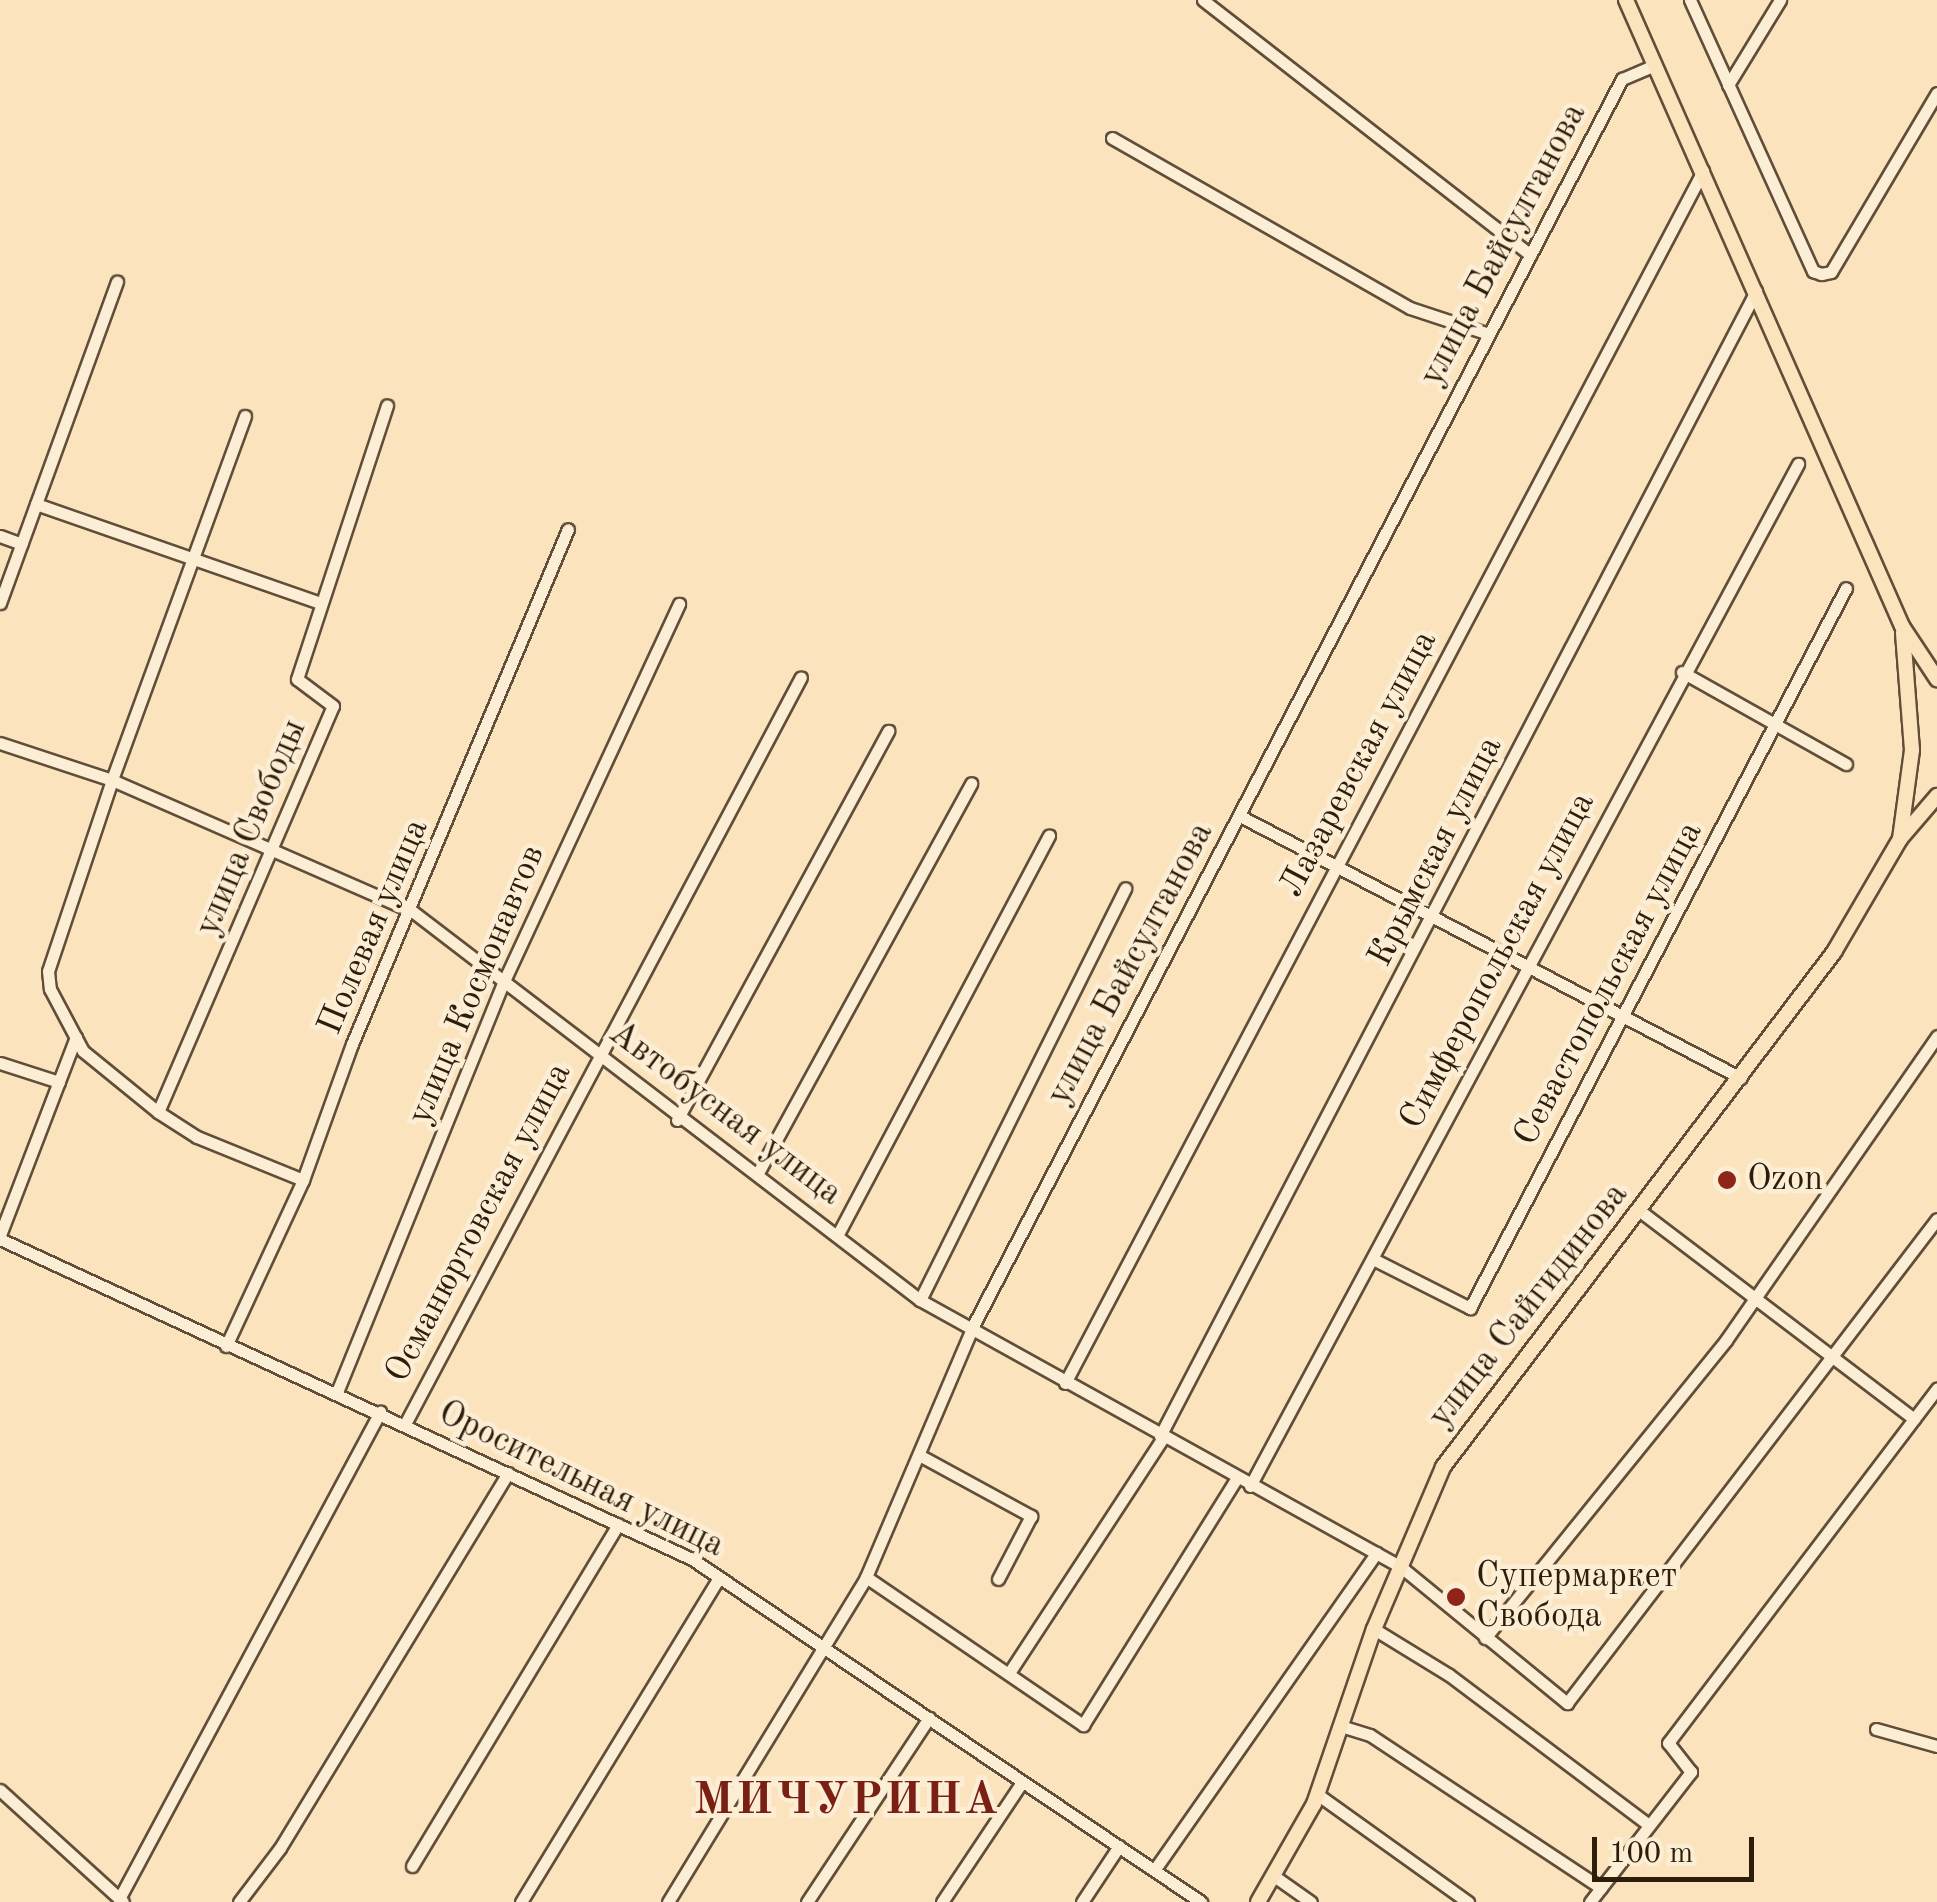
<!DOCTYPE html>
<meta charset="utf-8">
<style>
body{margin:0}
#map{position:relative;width:1937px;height:1902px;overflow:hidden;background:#fbe3be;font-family:"Old Standard TT",serif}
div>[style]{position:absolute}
.roads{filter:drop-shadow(2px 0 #604e38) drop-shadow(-2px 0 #604e38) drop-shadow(0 2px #604e38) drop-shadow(0 -2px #604e38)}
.minor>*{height:11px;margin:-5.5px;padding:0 5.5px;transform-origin:5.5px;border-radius:5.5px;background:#fcedd5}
.major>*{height:14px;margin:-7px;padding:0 7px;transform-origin:7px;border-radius:7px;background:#fbe3be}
.dots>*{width:28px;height:28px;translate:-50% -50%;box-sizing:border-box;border:5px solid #fcedd5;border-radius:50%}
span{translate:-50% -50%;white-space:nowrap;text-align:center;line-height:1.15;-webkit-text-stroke:9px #fcedd5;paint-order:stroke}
.street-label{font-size:35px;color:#2d1d0b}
.poi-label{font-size:35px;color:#2d1d0b}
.left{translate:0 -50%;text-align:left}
.district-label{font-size:45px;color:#7a1f14;font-weight:700;letter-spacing:2.5px}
.scale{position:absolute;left:1592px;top:1837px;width:162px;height:45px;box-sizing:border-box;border:5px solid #2d1d0b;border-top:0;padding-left:12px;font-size:30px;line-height:35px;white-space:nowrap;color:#2d1d0b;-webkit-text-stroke:8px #fcedd5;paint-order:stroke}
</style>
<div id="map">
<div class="roads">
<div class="minor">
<i style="left:1203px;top:0;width:415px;rotate:37.9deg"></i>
<i style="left:1690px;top:0;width:298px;rotate:65.6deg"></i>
<i style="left:1813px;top:271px;width:9px;rotate:21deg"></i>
<i style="left:1821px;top:274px;width:10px;rotate:-11deg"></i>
<i style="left:1831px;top:272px;width:208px;rotate:-59.4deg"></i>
<i style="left:1728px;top:85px;width:100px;rotate:-58.5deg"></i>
<i style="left:1112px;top:138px;width:343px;rotate:29.7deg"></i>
<i style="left:1410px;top:308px;width:83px;rotate:18.2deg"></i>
<i style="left:245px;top:416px;width:388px;rotate:110.1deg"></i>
<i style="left:112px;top:780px;width:201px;rotate:108.5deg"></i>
<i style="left:48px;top:971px;width:18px;rotate:84deg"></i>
<i style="left:50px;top:989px;width:70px;rotate:62deg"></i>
<i style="left:83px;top:1051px;width:97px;rotate:39.1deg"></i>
<i style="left:158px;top:1112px;width:46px;rotate:32.7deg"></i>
<i style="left:197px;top:1137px;width:114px;rotate:22.1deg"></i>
<i style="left:36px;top:504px;width:298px;rotate:19.2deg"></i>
<i style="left:0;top:536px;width:23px;rotate:20deg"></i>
<i style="left:0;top:603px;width:342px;rotate:-70deg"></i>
<i style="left:1682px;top:672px;width:188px;rotate:29.3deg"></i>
<i style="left:0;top:743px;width:118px;rotate:18.3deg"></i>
<i style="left:112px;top:780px;width:327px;rotate:23.6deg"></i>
<i style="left:412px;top:911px;width:640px;rotate:37.44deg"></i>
<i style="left:920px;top:1300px;width:550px;rotate:29.03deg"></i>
<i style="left:1401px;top:1567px;width:215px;rotate:39.3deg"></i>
<i style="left:1567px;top:1703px;width:609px;rotate:-52.6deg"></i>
<i style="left:1240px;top:816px;width:565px;rotate:27.61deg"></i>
<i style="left:0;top:1063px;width:62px;rotate:17.9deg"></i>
<i style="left:158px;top:1112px;width:442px;rotate:-66.7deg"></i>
<i style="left:333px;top:706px;width:45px;rotate:-143.1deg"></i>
<i style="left:297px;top:679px;width:288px;rotate:-71.8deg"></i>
<i style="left:677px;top:1120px;width:443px;rotate:-61.5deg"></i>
<i style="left:759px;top:1171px;width:442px;rotate:-61.3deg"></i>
<i style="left:1640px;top:1211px;width:344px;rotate:37.2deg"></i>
<i style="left:838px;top:1234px;width:451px;rotate:-62.1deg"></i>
<i style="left:0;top:1235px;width:212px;rotate:-69deg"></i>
<i style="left:0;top:1239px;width:762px;rotate:24.82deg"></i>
<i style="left:692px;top:1559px;width:614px;rotate:33.97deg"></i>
<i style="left:1373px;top:1259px;width:109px;rotate:26.8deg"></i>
<i style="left:1470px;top:1308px;width:812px;rotate:-62.43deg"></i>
<i style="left:920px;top:1300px;width:460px;rotate:-63.5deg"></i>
<i style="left:226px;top:1346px;width:183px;rotate:-65.1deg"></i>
<i style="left:303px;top:1180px;width:145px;rotate:-70.2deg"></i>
<i style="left:352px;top:1044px;width:558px;rotate:-67.25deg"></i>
<i style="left:1065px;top:1383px;width:1370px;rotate:-62.24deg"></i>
<i style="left:337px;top:1392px;width:444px;rotate:-67.9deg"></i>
<i style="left:504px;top:981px;width:416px;rotate:-65.1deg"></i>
<i style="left:405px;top:1424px;width:845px;rotate:-62.07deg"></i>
<i style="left:1160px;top:1436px;width:1291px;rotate:-62.5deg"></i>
<i style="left:919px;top:1455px;width:128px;rotate:28.6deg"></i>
<i style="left:1031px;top:1516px;width:71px;rotate:117.6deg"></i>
<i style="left:1250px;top:1486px;width:1160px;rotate:-61.8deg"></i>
<i style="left:866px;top:1577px;width:263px;rotate:34.3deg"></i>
<i style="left:1083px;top:1725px;width:290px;rotate:-58.1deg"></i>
<i style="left:1374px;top:1629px;width:88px;rotate:31.5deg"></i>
<i style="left:1449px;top:1675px;width:250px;rotate:36.9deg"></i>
<i style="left:1485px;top:1638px;width:383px;rotate:-51deg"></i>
<i style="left:1726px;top:1340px;width:370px;rotate:-55.2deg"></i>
<i style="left:1009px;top:1673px;width:281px;rotate:-56.8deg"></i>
<i style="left:1344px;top:1727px;width:27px;rotate:17deg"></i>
<i style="left:1370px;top:1735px;width:277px;rotate:33.5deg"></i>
<i style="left:1876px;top:1729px;width:63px;rotate:15.6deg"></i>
<i style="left:0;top:1790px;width:166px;rotate:42.3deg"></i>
<i style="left:1317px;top:1794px;width:186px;rotate:35.6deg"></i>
<i style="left:412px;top:1866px;width:399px;rotate:-58.9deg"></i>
<i style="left:1155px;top:1869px;width:386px;rotate:-55deg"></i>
<i style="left:1274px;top:1876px;width:45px;rotate:35.1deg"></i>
<i style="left:119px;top:1899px;width:553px;rotate:-61.81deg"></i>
<i style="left:239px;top:1902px;width:68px;rotate:-52.8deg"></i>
<i style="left:280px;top:1848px;width:439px;rotate:-58.7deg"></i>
<i style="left:521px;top:1902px;width:380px;rotate:-58.6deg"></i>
<i style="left:668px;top:1902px;width:381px;rotate:-58.6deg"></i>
<i style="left:866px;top:1577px;width:273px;rotate:-66.9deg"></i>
<i style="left:973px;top:1326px;width:1406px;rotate:-62.51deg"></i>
<i style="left:1622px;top:79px;width:36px;rotate:-23deg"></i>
<i style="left:807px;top:1902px;width:221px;rotate:-56.5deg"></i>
<i style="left:942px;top:1902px;width:144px;rotate:-56.3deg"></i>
<i style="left:1082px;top:1902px;width:67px;rotate:-56.5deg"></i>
<i style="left:1590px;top:1902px;width:165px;rotate:-52.2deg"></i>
<i style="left:1691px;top:1772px;width:37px;rotate:-128deg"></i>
<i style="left:1668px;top:1743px;width:445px;rotate:-52.8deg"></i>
</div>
<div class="major">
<i style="left:1626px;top:0;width:684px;rotate:66.21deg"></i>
<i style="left:1902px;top:626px;width:64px;rotate:56.6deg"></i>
<i style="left:1900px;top:839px;width:90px;rotate:-82.3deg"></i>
<i style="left:1912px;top:750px;width:118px;rotate:-94.4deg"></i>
<i style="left:1258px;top:1902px;width:113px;rotate:-60.3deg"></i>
<i style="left:1314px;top:1804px;width:185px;rotate:-71.1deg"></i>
<i style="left:1374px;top:1629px;width:176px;rotate:-66.9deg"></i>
<i style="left:1443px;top:1467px;width:647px;rotate:-52.79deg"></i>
<i style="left:1834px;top:952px;width:131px;rotate:-59.7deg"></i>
<i style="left:1900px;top:839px;width:57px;rotate:-49.3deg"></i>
</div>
</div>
<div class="dots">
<i style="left:1727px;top:1180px;background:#8f2418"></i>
<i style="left:1456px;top:1597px;background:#8f2418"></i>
</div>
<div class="street-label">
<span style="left:1504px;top:245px;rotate:-62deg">улица Байсултанова</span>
<span style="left:1359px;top:764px;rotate:-62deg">Лазаревская улица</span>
<span style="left:252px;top:828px;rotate:-67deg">улица Свободы</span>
<span style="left:1436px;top:852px;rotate:-63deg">Крымская улица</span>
<span style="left:374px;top:927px;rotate:-67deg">Полевая улица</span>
<span style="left:1498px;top:961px;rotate:-62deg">Симферопольская улица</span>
<span style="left:1131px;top:964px;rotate:-62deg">улица Байсултанова</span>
<span style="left:1609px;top:984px;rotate:-62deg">Севастопольская улица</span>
<span style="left:477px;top:985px;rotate:-67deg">улица Космонавтов</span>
<span style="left:725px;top:1114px;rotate:37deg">Автобусная улица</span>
<span style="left:479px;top:1223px;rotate:-62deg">Османюртовская улица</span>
<span style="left:1529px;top:1306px;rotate:-52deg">улица Сайгидинова</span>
<span style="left:581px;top:1480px;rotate:26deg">Оросительная улица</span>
</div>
<div class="poi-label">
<span class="left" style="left:1747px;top:1180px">Ozon</span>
<span class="left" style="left:1476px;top:1597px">Супермаркет<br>Свобода</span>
</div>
<div class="district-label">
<span style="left:847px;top:1802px">МИЧУРИНА</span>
</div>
<div class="scale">100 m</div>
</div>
